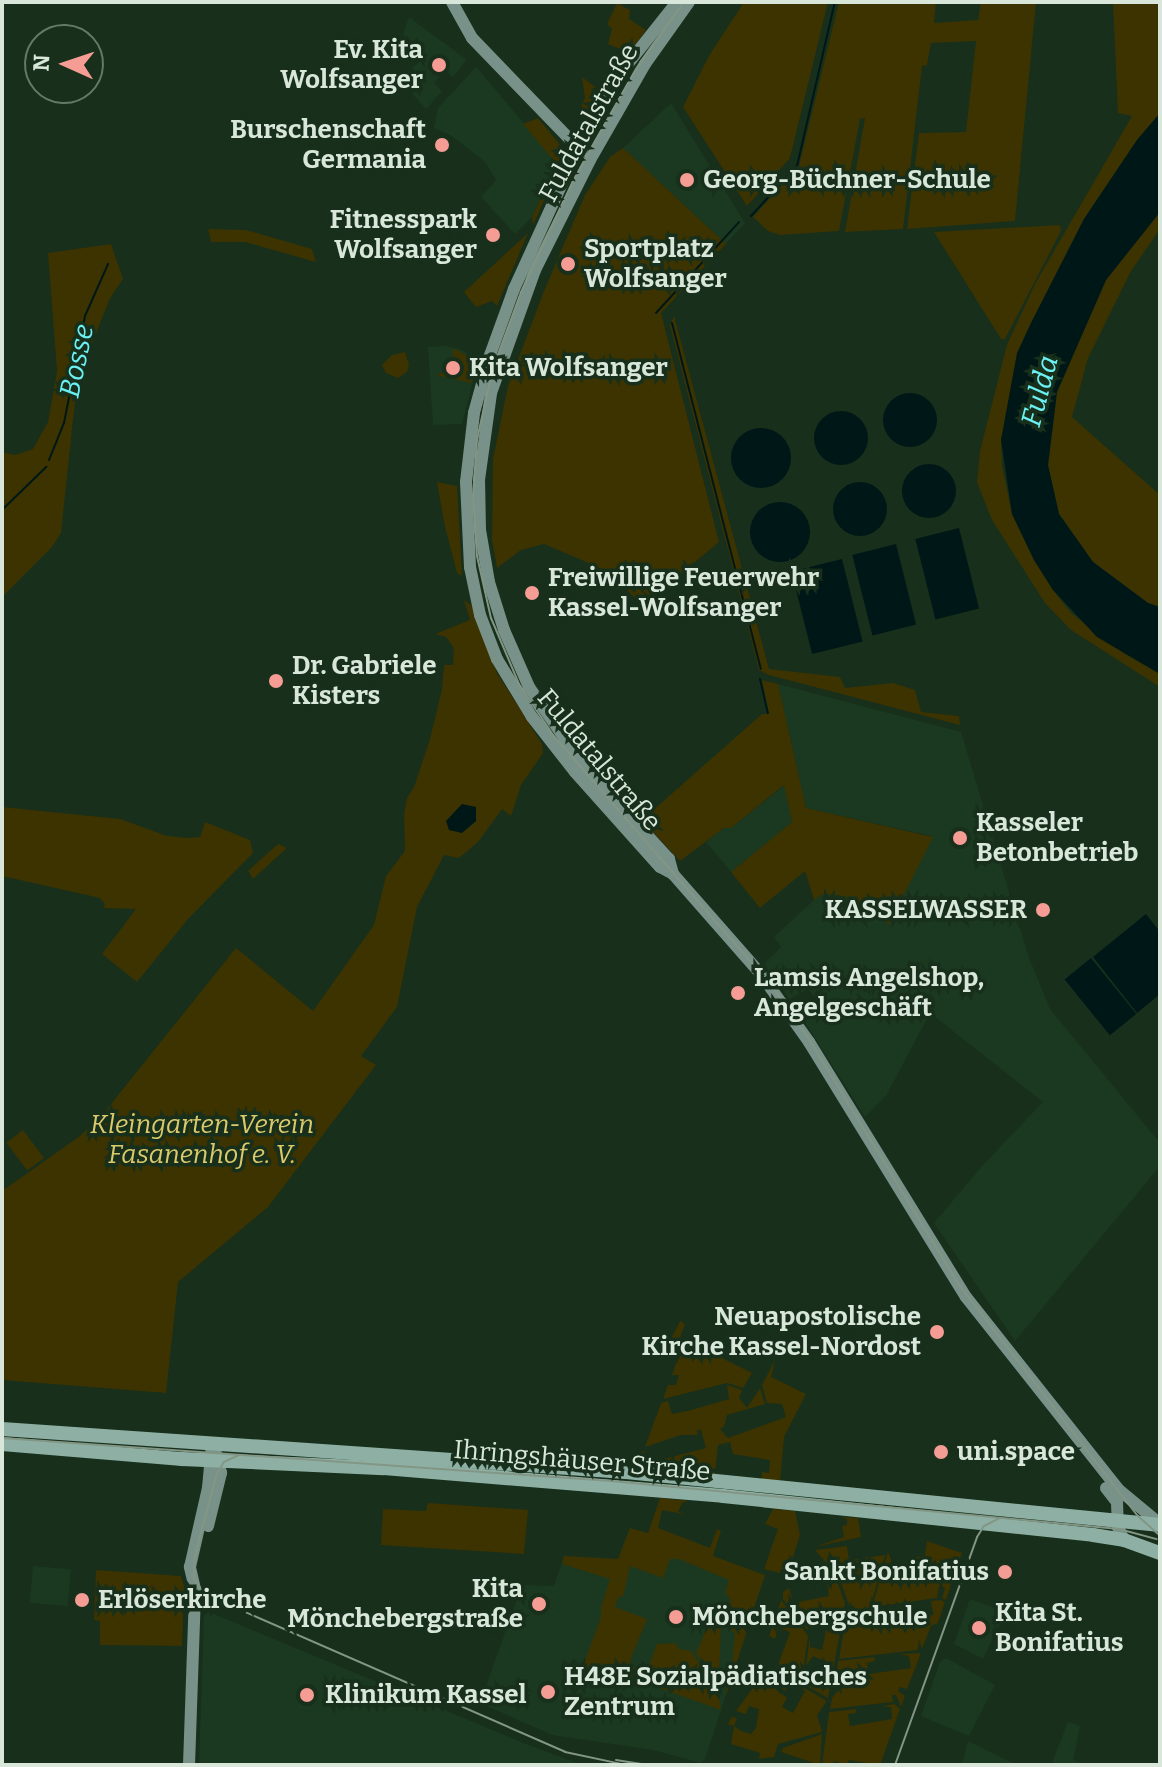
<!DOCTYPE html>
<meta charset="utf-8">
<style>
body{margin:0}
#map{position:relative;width:1162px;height:1767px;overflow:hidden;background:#172f1b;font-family:Bitter,serif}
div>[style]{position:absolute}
.built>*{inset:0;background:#1b3920;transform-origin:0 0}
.green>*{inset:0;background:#3c3300;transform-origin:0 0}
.water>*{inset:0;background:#001717;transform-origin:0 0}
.round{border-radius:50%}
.stream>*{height:2px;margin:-1px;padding:0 1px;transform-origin:1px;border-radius:1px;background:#001717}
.secondary>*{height:12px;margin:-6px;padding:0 6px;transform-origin:6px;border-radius:6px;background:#789289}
.primary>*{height:14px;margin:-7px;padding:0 7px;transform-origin:7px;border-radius:7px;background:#8eb0a4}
.tram>*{height:2px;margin:-1px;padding:0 1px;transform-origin:1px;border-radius:1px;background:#839685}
.dots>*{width:22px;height:22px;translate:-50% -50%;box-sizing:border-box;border:4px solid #172f1b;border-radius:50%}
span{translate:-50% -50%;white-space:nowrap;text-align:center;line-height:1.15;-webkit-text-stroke:7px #172f1b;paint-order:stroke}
.poi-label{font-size:26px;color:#d8e7d9;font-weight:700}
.right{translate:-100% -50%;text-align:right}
.left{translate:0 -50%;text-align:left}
.street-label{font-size:26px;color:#d8e7d9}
.park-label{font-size:26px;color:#dbca6b;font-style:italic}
.water-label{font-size:28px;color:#6bf1f4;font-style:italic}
.frame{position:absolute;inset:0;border:4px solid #d8e7d9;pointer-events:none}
.north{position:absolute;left:24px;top:24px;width:80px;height:80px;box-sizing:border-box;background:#172f1b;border:2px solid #647967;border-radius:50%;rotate:273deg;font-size:22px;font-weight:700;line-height:32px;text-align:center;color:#d8e7d9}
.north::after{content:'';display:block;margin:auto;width:28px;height:36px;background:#f59c94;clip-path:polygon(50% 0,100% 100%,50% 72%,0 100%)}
</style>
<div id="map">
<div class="built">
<i style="clip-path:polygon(409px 17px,467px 60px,453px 77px,445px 71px,434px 83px,442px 91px,426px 109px,398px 78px,428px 56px,403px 35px)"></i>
<i style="clip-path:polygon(476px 67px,558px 163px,532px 217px,515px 234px,481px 197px,496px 180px,485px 162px,452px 136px,434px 128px,438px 108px)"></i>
<i style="clip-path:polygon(671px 103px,745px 223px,726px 244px,623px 148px)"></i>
<i style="clip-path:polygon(446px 346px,462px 350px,478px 362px,462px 424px,433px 425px,428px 347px)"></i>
<i style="clip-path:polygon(778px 684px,961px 732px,1028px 955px,1050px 1009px,1160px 1143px,1160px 1166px,1015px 1341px,934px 1223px,982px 1166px,1043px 1102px,930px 1013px,886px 1096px,865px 1117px,803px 1019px,821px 1006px,808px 989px,789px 999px,764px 964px,781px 947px,774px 937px,814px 900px,823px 894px,844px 896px,932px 836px,806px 808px)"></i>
<i style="clip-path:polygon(785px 785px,792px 822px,731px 872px,706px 842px,724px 828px,731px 828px)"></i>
<i style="clip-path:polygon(630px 1528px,765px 1575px,705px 1759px,701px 1763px,653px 1750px,552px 1735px,480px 1703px,522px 1585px,554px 1586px,564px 1556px,618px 1559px)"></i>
<i style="left:33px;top:1566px;width:38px;height:37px;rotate:5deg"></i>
<i style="clip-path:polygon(970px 1599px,1006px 1612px,983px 1659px,954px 1644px)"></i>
<i style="clip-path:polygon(209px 1612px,526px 1744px,582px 1765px,199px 1765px,204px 1616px)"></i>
<i style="clip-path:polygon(946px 1658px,995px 1685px,969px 1736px,921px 1716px,940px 1662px)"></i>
<i style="clip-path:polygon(1068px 1722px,1080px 1726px,1073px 1760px,1085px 1765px,1051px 1765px)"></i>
<i style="clip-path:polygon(968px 1741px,1017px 1765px,962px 1765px)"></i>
</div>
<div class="green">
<i style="clip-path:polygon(744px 2px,828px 2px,790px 158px,747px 206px,683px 107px,710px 54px)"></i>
<i style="clip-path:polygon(839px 2px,936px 2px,934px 23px,978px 20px,981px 2px,1036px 2px,1015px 221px,907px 229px,919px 133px,966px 132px,976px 41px,931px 43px,927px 65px,922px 66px,903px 229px,845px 232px,865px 118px,860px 119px,839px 231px,780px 235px,768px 231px,753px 217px,799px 166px)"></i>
<i style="clip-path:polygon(1113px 2px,1160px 2px,1160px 113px,1137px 140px,1084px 219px,1031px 323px,1001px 440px,1002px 466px,1012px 514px,1034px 560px,1053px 590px,1071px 613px,1125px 654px,1160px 674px,1160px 687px,1071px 630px,1045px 603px,992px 520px,977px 482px,980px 451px,1007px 345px,1035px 284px,1132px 116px,1118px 113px)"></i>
<i style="clip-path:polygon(617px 3px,630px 10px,629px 19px,646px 30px,629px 53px,608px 44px,612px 29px,607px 24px)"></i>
<i style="clip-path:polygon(582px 77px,602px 92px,587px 119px,576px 115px,585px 98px)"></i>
<i style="clip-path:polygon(538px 118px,566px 152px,533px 225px,532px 217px,557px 164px,523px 124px)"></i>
<i style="clip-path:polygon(623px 148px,726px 244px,661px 313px,719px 542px,644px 605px,598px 567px,544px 544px,521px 550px,497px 568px,492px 539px,493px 459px,508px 386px,544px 291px,585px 195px,610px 157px)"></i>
<i style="clip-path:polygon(1160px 212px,1160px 229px,1131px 271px,1088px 358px,1072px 417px,1160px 495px,1160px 607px,1148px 603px,1093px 562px,1059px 514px,1048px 465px,1057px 392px,1106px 280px)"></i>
<i style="clip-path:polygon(1060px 225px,1061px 231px,1005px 339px,1001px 339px,934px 232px)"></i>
<i style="clip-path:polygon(208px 229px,246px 230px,312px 249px,316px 262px,245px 242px,211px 242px)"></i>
<i style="clip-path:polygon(528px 233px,497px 306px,492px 301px,476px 307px,464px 292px)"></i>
<i style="clip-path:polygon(111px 244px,123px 279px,110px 298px,85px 361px,75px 401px,61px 533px,52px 547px,2px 597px,2px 452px,15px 455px,33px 449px,48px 422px,57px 371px,48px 253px)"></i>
<i style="clip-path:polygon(674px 316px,769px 669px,840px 677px,845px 688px,893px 683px,915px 690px,921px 712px,959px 716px,960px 725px,769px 675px,759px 670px,670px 325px)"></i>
<i style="clip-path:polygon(453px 348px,478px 362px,471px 383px,436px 375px,453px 369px)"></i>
<i style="clip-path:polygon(405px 352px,409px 365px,407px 372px,398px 378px,386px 373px,382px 365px,392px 355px)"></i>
<i style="clip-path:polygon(437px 482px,457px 486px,462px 576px,457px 573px,445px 527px)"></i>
<i style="clip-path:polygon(464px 600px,471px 605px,497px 673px,542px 744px,543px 753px,521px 785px,511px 816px,502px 809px,478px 842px,459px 858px,444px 855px,417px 907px,397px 1007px,361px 1056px,376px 1065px,268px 1207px,178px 1282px,166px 1393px,2px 1380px,2px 1191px,80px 1136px,103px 1114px,236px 948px,313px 1011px,374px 925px,386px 876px,405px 851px,404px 815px,407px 798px,414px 787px,430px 739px,442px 689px,444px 665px,453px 665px,454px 648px,446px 637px,435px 634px,470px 620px)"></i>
<i style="clip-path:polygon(762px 680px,778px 684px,806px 808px,933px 837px,889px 924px,844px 896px,823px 894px,814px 900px,805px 871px,760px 908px,731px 872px,792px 822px,784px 785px,731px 828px,724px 828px,680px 861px,642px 820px,762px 714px,769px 714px)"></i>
<i style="clip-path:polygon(2px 807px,120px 819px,167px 836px,188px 838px,200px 837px,205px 822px,250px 840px,253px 853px,188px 919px,137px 982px,102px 954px,136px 909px,103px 908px,105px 904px,100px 898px,2px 876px)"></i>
<i style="clip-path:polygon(278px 844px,287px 848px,253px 879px,248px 871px)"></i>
<i style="left:23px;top:1130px;width:35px;height:21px;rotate:53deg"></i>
<i style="clip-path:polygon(680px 1321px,685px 1324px,680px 1337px,752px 1373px,743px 1388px,727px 1383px,663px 1399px,668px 1385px,676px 1385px,679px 1375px,672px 1375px,678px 1357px,665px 1351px)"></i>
<i style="clip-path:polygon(775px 1360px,771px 1377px,806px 1394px,784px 1437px,780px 1482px,762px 1480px,762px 1472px,769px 1473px,770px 1460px,733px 1454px,730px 1442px,718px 1445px,715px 1474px,631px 1465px,640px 1451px,644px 1451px,649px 1463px,706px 1448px,701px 1430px,697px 1430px,698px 1435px,681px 1435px,645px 1447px,661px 1403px,668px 1401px,672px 1414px,691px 1410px,729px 1399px,727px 1385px,742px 1390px,739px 1398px,747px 1408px,760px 1388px,765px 1404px,727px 1415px,724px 1427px,720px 1429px,728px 1438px,786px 1417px,782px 1404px,767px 1403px,762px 1385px)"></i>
<i style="clip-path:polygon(660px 1498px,689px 1501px,682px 1503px,678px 1512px,688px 1515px,662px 1510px,658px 1528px,710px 1548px,717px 1529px,721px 1531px,713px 1556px,765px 1575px,753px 1611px,766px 1616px,763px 1626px,751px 1622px,749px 1625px,726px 1696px,727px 1666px,732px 1667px,735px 1633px,728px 1628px,730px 1599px,725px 1592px,729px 1580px,679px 1559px,670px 1559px,663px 1578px,630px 1566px,623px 1597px,619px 1596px,615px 1607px,647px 1619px,630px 1661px,633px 1667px,647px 1671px,657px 1644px,675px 1643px,679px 1649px,691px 1651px,718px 1691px,721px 1710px,595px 1665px,591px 1678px,580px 1674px,601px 1617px,601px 1607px,610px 1579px,562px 1564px,564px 1556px,618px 1559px,630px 1528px,648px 1533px)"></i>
<i style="clip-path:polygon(428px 1503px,528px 1510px,524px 1554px,381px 1545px,383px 1509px,426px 1511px)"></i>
<i style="clip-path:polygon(773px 1509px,795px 1511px,800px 1535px,793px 1557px,780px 1573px,764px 1569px,778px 1529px,765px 1524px)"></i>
<i style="clip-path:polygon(841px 1517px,858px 1518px,861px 1537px,814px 1547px,844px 1537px,842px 1526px,847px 1525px,847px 1519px)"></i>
<i style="clip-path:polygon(927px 1541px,962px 1553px,946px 1600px,942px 1598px,945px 1588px,939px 1586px,937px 1598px,872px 1607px,888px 1552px,893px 1564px,916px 1561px,916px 1557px,925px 1556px)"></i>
<i style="clip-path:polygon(847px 1546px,849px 1560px,885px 1555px,870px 1608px,851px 1611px,839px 1577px,815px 1550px)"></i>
<i style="clip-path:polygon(96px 1570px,181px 1576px,184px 1586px,182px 1646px,100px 1645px,100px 1621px,94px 1620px)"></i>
<i style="clip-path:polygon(837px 1581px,845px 1603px,841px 1624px,812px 1617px,807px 1630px,783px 1599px,783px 1592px,789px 1588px,793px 1603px,829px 1596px,827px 1582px)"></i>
<i style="clip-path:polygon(781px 1600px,787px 1608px,783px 1612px,786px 1617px,791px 1613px,808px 1636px,804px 1665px,785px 1691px,758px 1671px,761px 1662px,766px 1663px,763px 1671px,774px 1676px,790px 1632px,779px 1628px,775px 1639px,769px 1636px)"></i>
<i style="clip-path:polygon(940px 1600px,945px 1602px,938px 1623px,931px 1626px,922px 1649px,919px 1640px,918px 1650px,839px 1659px,843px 1635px,853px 1624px,852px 1613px,882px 1608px,883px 1613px,875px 1614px,877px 1626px,895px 1623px,933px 1615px,931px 1601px)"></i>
<i style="clip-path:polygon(713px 1614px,721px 1620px,719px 1685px,696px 1653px)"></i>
<i style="clip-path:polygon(813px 1621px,841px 1626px,828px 1698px,796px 1680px,805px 1669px,804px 1681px,816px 1684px,824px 1661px,813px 1656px,806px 1666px,810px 1636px,810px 1647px,822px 1650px,827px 1625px,816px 1622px,812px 1626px)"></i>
<i style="clip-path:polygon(921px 1653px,907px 1689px,900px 1687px,898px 1691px,905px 1696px,901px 1707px,896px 1695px,892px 1695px,893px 1702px,830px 1709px,832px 1698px,843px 1684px,837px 1669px,838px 1661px,874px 1657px,875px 1661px,867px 1663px,869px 1674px,911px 1668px,909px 1656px,899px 1654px)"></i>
<i style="clip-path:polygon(757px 1674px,787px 1698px,782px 1707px,793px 1713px,805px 1691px,796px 1683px,827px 1701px,817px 1715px,822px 1732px,778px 1744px,774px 1757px,759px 1759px,760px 1753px,731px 1744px,734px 1726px,728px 1724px,732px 1717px,737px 1718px,734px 1726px,741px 1731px,751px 1734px,756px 1728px,759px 1709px,749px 1706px,746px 1714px,736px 1711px,752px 1689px)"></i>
<i style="clip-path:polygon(895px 1704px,900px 1709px,880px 1765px,849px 1760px,847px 1765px,834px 1761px,832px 1765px,822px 1765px,829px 1712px,856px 1709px,856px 1713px,848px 1714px,850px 1726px,892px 1719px,891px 1707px,881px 1706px)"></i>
<i style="clip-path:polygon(822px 1734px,820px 1765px,781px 1752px,783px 1748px)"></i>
</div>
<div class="water">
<i style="clip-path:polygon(1160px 113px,1160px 212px,1106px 280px,1057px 392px,1048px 465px,1059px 514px,1093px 562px,1148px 603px,1160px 607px,1160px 674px,1097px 637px,1053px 590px,1034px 560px,1012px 514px,1001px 440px,1017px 353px,1031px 323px,1084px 219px,1137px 140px)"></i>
<i class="round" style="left:883px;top:393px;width:54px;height:54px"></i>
<i class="round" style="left:814px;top:411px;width:54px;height:54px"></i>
<i class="round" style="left:731px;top:428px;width:60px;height:60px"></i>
<i class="round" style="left:902px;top:464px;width:54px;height:54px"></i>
<i class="round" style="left:833px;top:482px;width:54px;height:54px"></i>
<i class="round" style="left:750px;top:502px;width:60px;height:60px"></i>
<i style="left:959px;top:528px;width:83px;height:45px;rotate:76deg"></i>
<i style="left:896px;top:544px;width:83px;height:45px;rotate:76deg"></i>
<i style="left:842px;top:559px;width:85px;height:52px;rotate:76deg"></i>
<i style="clip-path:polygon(462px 804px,476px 807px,476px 821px,462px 833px,449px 830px,446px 821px)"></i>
<i style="clip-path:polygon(1146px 914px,1160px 932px,1160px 994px,1137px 1013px,1093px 957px)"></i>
<i style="left:1091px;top:958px;width:72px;height:34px;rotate:51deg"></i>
</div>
<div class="stream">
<i style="left:751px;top:216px;width:68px;rotate:-47.4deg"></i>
<i style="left:797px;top:166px;width:168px;rotate:-77deg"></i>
<i style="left:656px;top:313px;width:123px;rotate:-47.6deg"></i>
<i style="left:672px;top:323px;width:357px;rotate:75.6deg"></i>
<i style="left:49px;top:460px;width:40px;rotate:-68deg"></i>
<i style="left:64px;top:423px;width:109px;rotate:-78.9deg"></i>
<i style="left:85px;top:316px;width:57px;rotate:-66.1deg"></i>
<i style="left:2px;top:510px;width:62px;rotate:-44.3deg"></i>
<i style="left:760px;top:679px;width:35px;rotate:77deg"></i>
</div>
<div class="secondary">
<i style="left:452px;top:2px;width:41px;rotate:60.9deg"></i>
<i style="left:472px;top:38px;width:158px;rotate:46deg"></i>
<i style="left:677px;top:2px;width:92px;rotate:128.4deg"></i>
<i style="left:620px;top:74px;width:66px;rotate:120.8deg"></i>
<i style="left:586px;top:131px;width:174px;rotate:114.5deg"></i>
<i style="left:514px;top:289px;width:73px;rotate:109.9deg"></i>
<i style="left:489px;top:358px;width:57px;rotate:105.3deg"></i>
<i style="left:474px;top:413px;width:69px;rotate:96.6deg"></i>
<i style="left:466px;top:482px;width:85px;rotate:87.3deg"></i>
<i style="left:470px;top:567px;width:49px;rotate:78.2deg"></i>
<i style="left:480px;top:615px;width:47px;rotate:68.9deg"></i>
<i style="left:497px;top:659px;width:68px;rotate:58.9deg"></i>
<i style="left:532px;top:717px;width:70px;rotate:52deg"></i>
<i style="left:575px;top:772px;width:127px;rotate:48.2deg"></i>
<i style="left:660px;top:867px;width:15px;rotate:28deg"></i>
<i style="left:673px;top:874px;width:132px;rotate:48.7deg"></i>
<i style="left:760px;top:973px;width:85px;rotate:54.6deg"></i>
<i style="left:809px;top:1042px;width:299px;rotate:58.4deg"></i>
<i style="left:966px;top:1297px;width:245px;rotate:51.6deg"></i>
<i style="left:1118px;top:1489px;width:55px;rotate:39.8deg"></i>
<i style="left:673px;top:874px;width:16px;rotate:-105deg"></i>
<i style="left:669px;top:859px;width:127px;rotate:-132.5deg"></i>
<i style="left:583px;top:765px;width:95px;rotate:-124.7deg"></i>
<i style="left:529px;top:687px;width:62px;rotate:-113.7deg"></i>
<i style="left:504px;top:630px;width:50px;rotate:-107.4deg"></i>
<i style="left:489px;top:582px;width:53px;rotate:-99.8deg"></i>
<i style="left:480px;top:530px;width:50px;rotate:-91.1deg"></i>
<i style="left:479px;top:480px;width:88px;rotate:-82.1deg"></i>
<i style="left:491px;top:393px;width:131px;rotate:-70.3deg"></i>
<i style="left:535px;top:270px;width:123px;rotate:-63.4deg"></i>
<i style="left:590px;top:160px;width:111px;rotate:-60.2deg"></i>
<i style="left:645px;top:64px;width:76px;rotate:-54.6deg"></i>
<i style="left:1106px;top:1488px;width:18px;rotate:52deg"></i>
<i style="left:1117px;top:1502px;width:25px;rotate:88deg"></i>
<i style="left:1118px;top:1527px;width:14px;rotate:65deg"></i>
<i style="left:208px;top:1526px;width:55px;rotate:-76.2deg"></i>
<i style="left:221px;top:1473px;width:18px;rotate:-103deg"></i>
<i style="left:189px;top:1765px;width:176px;rotate:-88deg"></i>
<i style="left:195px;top:1589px;width:23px;rotate:-103deg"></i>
<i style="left:190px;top:1567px;width:81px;rotate:-77.2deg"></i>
<i style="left:208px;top:1488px;width:44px;rotate:-84.8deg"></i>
</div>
<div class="primary">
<i style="left:2px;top:1429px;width:625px;rotate:3.94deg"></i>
<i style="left:626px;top:1472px;width:537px;rotate:5.67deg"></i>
<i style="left:2px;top:1444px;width:181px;rotate:4.8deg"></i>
<i style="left:182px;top:1459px;width:202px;rotate:2.6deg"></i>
<i style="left:384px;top:1468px;width:340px;rotate:4.7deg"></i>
<i style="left:723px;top:1496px;width:372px;rotate:6deg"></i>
<i style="left:1093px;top:1535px;width:31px;rotate:9deg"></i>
<i style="left:1124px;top:1540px;width:38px;rotate:20deg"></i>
</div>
<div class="tram">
<i style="left:684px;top:2px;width:82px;rotate:125.6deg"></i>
<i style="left:636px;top:69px;width:129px;rotate:119.4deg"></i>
<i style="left:573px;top:181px;width:123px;rotate:115.1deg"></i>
<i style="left:521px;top:292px;width:84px;rotate:110.2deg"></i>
<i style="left:492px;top:371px;width:71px;rotate:102.3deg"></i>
<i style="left:477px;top:440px;width:56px;rotate:94.1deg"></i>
<i style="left:473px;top:496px;width:60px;rotate:86.2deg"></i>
<i style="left:477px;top:556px;width:64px;rotate:77.3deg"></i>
<i style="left:491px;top:618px;width:72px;rotate:67deg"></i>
<i style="left:519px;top:684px;width:61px;rotate:56.3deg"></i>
<i style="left:553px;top:735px;width:333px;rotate:48.9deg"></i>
<i style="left:772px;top:986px;width:70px;rotate:55.4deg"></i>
<i style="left:812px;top:1044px;width:284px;rotate:58.6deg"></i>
<i style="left:960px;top:1286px;width:291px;rotate:52.3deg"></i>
<i style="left:1138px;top:1516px;width:30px;rotate:42deg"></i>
<i style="left:2px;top:1438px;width:611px;rotate:4.04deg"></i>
<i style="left:611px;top:1481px;width:510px;rotate:5.4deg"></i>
<i style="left:1119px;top:1529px;width:39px;rotate:15deg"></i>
<i style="left:239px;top:1455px;width:17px;rotate:155deg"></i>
<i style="left:224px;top:1462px;width:13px;rotate:122deg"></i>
<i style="left:217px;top:1473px;width:89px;rotate:105deg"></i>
<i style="left:194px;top:1559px;width:19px;rotate:90deg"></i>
<i style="left:194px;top:1578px;width:19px;rotate:58deg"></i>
<i style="left:204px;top:1594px;width:394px;rotate:23.6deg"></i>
<i style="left:565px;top:1752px;width:62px;rotate:12deg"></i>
<i style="left:616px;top:1760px;width:32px;rotate:9deg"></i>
<i style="left:895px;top:1765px;width:242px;rotate:-70.2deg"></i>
<i style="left:977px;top:1537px;width:13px;rotate:-58deg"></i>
<i style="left:984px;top:1526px;width:18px;rotate:-27deg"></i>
</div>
<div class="dots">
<i style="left:439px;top:65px;background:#f59c94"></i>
<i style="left:442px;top:145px;background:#f59c94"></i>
<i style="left:687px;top:180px;background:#f59c94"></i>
<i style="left:493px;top:235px;background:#f59c94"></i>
<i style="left:568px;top:264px;background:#f59c94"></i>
<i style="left:453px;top:368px;background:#f59c94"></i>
<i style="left:532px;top:593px;background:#f59c94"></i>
<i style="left:276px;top:681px;background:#f59c94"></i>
<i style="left:960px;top:838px;background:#f59c94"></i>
<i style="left:1043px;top:910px;background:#f59c94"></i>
<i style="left:738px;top:993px;background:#f59c94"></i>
<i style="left:937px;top:1332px;background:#f59c94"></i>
<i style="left:941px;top:1452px;background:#f59c94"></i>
<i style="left:1005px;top:1572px;background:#f59c94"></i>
<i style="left:82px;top:1600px;background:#f59c94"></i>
<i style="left:539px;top:1604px;background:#f59c94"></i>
<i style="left:676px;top:1617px;background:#f59c94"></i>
<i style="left:979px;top:1628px;background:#f59c94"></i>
<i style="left:548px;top:1692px;background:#f59c94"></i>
<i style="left:307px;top:1695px;background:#f59c94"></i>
</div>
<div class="poi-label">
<span class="right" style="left:423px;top:65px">Ev. Kita<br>Wolfsanger</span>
<span class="right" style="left:426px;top:145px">Burschenschaft<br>Germania</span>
<span class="left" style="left:703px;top:180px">Georg-Büchner-Schule</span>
<span class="right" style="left:477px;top:235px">Fitnesspark<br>Wolfsanger</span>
<span class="left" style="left:584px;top:264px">Sportplatz<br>Wolfsanger</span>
<span class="left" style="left:469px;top:368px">Kita Wolfsanger</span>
<span class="left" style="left:548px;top:593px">Freiwillige Feuerwehr<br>Kassel-Wolfsanger</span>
<span class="left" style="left:292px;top:681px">Dr. Gabriele<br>Kisters</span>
<span class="left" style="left:976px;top:838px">Kasseler<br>Betonbetrieb</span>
<span class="right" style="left:1027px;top:910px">KASSELWASSER</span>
<span class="left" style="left:754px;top:993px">Lamsis Angelshop,<br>Angelgeschäft</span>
<span class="right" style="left:921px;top:1332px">Neuapostolische<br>Kirche Kassel-Nordost</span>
<span class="left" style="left:957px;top:1452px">uni.space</span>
<span class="right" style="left:989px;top:1572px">Sankt Bonifatius</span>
<span class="right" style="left:523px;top:1604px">Kita<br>Mönchebergstraße</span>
<span class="left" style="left:98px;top:1600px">Erlöserkirche</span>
<span class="left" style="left:995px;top:1628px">Kita St.<br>Bonifatius</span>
<span class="left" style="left:692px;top:1617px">Mönchebergschule</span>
<span class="left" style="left:564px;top:1692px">H48E Sozialpädiatisches<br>Zentrum</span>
<span class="left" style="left:325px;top:1695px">Klinikum Kassel</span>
</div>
<div class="street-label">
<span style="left:589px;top:123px;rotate:-61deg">Fuldatalstraße</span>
<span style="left:599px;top:760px;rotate:50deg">Fuldatalstraße</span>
<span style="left:582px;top:1461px;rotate:5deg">Ihringshäuser Straße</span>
</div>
<div class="park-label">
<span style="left:202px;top:1140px">Kleingarten-Verein<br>Fasanenhof e. V.</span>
</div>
<div class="water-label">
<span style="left:77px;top:361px;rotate:-78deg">Bosse</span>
<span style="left:1040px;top:391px;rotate:-75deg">Fulda</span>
</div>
<div class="frame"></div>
<div class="north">N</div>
</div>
